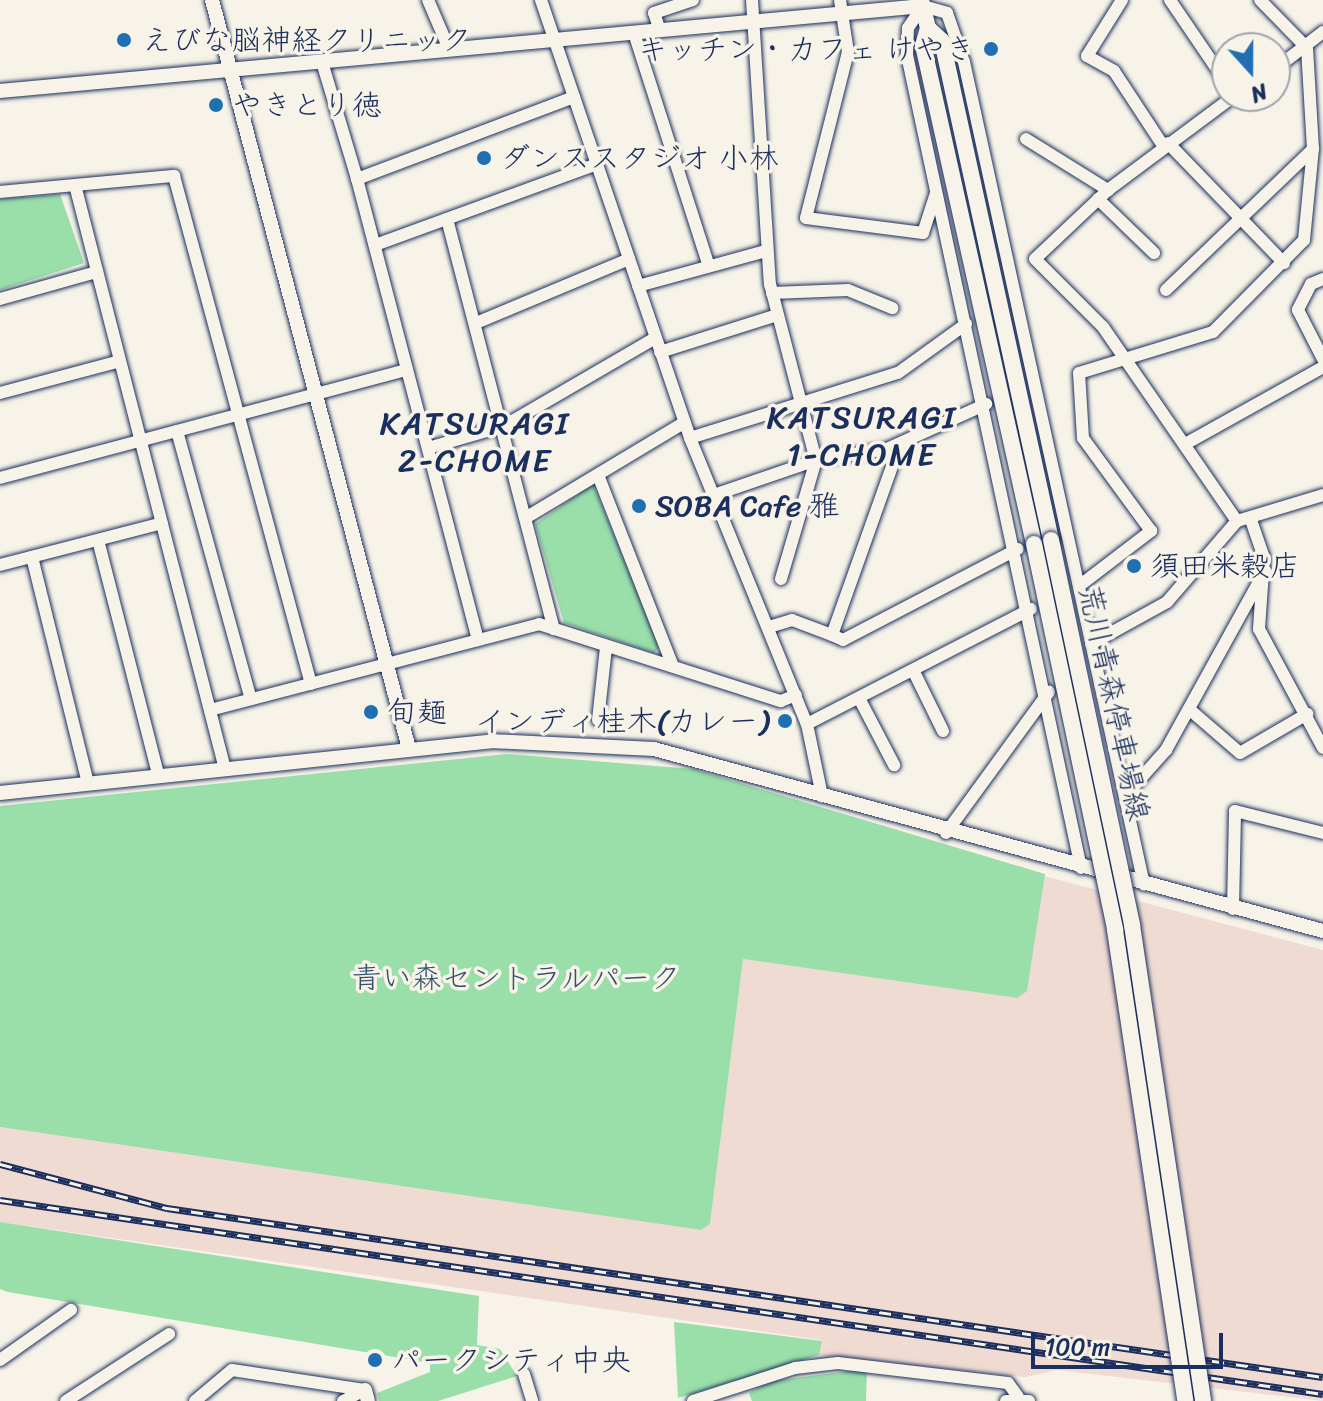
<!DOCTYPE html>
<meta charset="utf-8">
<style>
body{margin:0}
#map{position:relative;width:1323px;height:1401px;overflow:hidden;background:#f7f3e8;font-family:Sriracha,"Klee One",sans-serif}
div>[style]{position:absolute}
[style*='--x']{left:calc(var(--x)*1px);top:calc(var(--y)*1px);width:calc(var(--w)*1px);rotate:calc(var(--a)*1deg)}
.built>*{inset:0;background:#efdbd2}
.green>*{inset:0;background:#9adeaa}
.roads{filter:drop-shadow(0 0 2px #1b2f5e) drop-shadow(0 0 2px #1b2f5e)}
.minor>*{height:12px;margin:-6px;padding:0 6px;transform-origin:6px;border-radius:6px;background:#f7f3e8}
.tertiary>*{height:14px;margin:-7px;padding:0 7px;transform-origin:7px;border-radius:7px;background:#f7f3e8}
.secondary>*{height:16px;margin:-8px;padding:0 8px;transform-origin:8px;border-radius:8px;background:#f7f3e8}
.rail>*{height:7px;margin-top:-3.5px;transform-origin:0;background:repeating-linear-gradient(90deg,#f7f3e8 0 12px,#1b2f5e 0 24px);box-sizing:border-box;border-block:2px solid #1b2f5e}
.bridges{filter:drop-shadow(0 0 2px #1b2f5e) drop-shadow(0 0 2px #1b2f5e)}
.secondary-bridge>*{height:16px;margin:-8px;padding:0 8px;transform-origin:8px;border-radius:8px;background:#f7f3e8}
.dots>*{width:22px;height:22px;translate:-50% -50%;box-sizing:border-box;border:4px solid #f7f3e8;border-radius:50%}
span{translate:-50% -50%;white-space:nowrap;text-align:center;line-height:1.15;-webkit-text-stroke:7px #f7f3e8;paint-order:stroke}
.poi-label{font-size:30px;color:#1b2f5e}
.left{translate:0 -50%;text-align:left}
.right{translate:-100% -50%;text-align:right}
.street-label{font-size:30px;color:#1b2f5e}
.park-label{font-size:30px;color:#34526d}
.neighbourhood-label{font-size:32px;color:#1b2f5e;letter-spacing:2px}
.north{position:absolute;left:1211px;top:32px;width:80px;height:80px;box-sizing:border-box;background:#f7f3e8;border:2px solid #9fa5b1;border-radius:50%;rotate:159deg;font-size:22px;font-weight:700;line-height:32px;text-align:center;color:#1b2f5e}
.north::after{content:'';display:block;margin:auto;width:28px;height:36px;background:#1f6fb2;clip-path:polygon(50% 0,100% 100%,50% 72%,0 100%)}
.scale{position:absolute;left:1031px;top:1333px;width:192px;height:36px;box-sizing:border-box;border:4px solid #1b2f5e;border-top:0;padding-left:10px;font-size:24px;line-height:28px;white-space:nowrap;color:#1b2f5e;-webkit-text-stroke:6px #f7f3e8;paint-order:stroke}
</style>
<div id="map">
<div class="built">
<i style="clip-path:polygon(1044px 876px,1323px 950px,1323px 1401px,1057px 1370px,1026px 1377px,819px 1355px,821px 1340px,0 1222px,0 1127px,701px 1230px,710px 1224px,743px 959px,1017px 998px,1027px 990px)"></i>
</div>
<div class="green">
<i style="clip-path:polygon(60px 194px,84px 263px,0 290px,0 199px)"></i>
<i style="clip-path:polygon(593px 484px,660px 647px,654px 653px,564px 623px,535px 524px)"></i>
<i style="clip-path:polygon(507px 754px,693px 769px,1045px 874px,1027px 991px,1017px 998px,743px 959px,710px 1224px,701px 1230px,0 1127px,0 806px)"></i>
<i style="clip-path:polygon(0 1222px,479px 1296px,477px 1345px,500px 1349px,517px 1376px,438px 1401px,379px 1401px,377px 1393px,430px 1372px,430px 1363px,8px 1292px,0 1289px)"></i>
<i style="clip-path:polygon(674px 1322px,822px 1341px,819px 1355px,678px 1398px)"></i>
<i style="clip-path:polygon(867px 1369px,866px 1401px,752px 1401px,749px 1393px,770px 1381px)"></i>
</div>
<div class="roads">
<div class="minor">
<i style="--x:428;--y:0;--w:53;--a:66.8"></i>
<i style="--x:541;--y:0;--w:463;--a:71.2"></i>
<i style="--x:690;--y:438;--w:309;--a:67.8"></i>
<i style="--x:807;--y:724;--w:74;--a:78.2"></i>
<i style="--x:752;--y:0;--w:285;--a:86.4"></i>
<i style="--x:770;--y:284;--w:182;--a:75.4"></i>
<i style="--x:816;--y:460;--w:124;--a:106.4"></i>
<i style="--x:840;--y:0;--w:53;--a:81.3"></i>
<i style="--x:848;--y:52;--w:171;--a:104.2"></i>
<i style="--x:806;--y:218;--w:118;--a:7.3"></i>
<i style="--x:923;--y:233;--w:42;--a:-72"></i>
<i style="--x:1122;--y:0;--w:66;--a:122"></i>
<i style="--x:1087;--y:56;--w:31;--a:29"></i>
<i style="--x:1114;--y:71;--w:91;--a:56.7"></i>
<i style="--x:1170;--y:0;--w:102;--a:55.8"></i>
<i style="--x:660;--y:31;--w:19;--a:-108"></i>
<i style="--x:654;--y:13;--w:41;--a:-18.4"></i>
<i style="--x:634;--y:33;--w:242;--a:72.2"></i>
<i style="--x:322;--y:62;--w:122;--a:73.3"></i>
<i style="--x:1275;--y:69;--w:61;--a:-37.6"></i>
<i style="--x:1234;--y:96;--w:157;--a:143.3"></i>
<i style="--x:1108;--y:190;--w:100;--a:136.6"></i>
<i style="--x:1035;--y:259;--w:96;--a:45"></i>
<i style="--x:1103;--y:327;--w:236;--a:55.4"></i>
<i style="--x:1026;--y:139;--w:97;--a:31.9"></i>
<i style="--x:1168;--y:143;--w:167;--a:46"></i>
<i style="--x:75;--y:185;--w:603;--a:75.6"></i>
<i style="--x:0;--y:192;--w:175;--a:-5.3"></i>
<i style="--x:174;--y:176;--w:526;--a:74.91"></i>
<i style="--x:1098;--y:199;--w:78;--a:44"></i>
<i style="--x:447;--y:219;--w:424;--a:75.4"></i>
<i style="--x:375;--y:245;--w:236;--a:-20"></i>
<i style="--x:1323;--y:279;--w:13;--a:157"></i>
<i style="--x:1311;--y:284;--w:29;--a:117"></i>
<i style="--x:1298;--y:310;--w:55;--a:63"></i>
<i style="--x:638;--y:286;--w:133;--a:-15.3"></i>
<i style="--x:1166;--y:290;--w:204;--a:-43.8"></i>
<i style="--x:772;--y:293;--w:76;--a:-2.3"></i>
<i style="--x:848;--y:290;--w:48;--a:22.2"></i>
<i style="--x:0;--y:299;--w:101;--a:-15.6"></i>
<i style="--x:476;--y:323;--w:166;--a:-22.7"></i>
<i style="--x:660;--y:352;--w:123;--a:-17.5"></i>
<i style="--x:0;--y:393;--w:124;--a:-14.9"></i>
<i style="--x:177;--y:431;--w:278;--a:74.6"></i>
<i style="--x:690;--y:438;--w:218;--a:-17.4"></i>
<i style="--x:898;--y:373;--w:84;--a:-35.8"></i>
<i style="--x:1187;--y:443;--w:156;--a:-29.2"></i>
<i style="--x:428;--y:448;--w:79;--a:-16.1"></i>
<i style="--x:504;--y:426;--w:175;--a:-30.2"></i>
<i style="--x:598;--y:475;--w:205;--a:68.6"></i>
<i style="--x:0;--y:478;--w:421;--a:-14.9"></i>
<i style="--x:714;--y:495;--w:108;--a:-18.9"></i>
<i style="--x:816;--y:460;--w:72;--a:-8.8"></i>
<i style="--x:887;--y:449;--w:109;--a:-24.4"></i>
<i style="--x:527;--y:517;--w:184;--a:-31"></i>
<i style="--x:1251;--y:520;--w:39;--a:71"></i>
<i style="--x:1264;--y:557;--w:72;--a:94"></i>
<i style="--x:1259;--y:629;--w:135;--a:61.7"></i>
<i style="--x:98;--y:540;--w:242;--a:75.6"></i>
<i style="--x:32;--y:557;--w:233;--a:76.1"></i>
<i style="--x:0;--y:565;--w:167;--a:-14.5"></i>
<i style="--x:1079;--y:586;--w:91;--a:-37.4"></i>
<i style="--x:1151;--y:531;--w:115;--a:-126.2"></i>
<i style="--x:1083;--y:438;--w:65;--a:-93.5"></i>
<i style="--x:1079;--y:373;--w:140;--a:-17"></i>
<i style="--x:1213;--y:332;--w:129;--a:-45.3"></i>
<i style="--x:1304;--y:240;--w:91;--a:-84.4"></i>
<i style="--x:1313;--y:149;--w:101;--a:-93.4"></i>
<i style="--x:1307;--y:48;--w:67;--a:-134.4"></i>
<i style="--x:769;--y:627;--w:24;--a:-17"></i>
<i style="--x:792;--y:620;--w:43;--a:20.6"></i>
<i style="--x:832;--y:635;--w:203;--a:-70.4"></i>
<i style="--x:832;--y:635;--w:12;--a:24"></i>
<i style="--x:843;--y:640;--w:197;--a:-27.5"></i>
<i style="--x:478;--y:640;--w:477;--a:-104.7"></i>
<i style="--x:357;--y:179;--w:232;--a:-20.7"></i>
<i style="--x:1091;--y:644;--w:87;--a:-28.9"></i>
<i style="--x:1167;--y:602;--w:107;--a:-49.2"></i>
<i style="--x:1237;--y:521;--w:90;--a:-16.8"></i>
<i style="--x:913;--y:670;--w:68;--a:63.8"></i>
<i style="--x:859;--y:698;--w:76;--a:62.4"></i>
<i style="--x:1189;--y:709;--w:67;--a:40.8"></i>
<i style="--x:1240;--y:753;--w:78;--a:-30.2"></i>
<i style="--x:210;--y:710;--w:340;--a:-14.6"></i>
<i style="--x:539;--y:624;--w:254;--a:17.7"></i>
<i style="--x:781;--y:701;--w:16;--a:-22"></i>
<i style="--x:598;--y:720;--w:73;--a:-83.7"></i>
<i style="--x:807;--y:724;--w:252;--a:-27.2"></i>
<i style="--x:1125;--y:796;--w:62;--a:-48.3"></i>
<i style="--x:1166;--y:750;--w:205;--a:-61.1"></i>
<i style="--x:946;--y:833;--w:175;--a:-53.9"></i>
<i style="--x:1081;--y:868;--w:831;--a:-102.08"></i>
<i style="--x:907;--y:55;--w:27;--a:-88"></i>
<i style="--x:908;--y:28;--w:27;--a:-56"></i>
<i style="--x:923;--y:6;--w:25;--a:16"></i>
<i style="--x:947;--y:13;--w:52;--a:70.9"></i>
<i style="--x:964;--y:62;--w:842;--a:77.66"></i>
<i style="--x:1233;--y:909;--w:98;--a:-88.8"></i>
<i style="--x:1235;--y:811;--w:91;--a:14"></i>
<i style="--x:0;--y:1360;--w:87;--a:-35.2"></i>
<i style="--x:524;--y:1374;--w:28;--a:73"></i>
<i style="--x:66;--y:1401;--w:123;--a:-33"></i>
<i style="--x:195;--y:1401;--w:48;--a:-40"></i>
<i style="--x:232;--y:1370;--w:134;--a:8.6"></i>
<i style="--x:343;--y:1401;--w:25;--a:-27"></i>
<i style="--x:693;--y:1401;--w:107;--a:-17.9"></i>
<i style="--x:795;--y:1368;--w:43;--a:-6.6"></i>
<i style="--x:838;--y:1363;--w:171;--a:6.7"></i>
<i style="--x:1008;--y:1383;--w:17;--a:54"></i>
<i style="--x:1006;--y:1401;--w:23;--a:0"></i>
</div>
<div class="tertiary">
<i style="--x:212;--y:0;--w:774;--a:75.26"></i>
<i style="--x:0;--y:91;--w:927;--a:-5.26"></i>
<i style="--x:0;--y:793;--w:494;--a:-6"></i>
<i style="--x:491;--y:741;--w:163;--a:2.8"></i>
<i style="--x:654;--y:749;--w:693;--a:15.22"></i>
<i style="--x:365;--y:1390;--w:11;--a:75"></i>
</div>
<div class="secondary">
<i style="--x:921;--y:0;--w:29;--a:76"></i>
<i style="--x:928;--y:28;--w:18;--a:106"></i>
<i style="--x:923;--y:45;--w:511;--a:77.46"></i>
<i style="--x:928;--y:28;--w:19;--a:43"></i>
<i style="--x:942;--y:41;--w:511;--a:77.68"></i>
</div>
</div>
<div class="rail">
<i style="--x:0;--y:1164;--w:173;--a:14.8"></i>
<i style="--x:167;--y:1208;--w:1168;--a:8.32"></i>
<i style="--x:0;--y:1200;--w:1337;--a:8.34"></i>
</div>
<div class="bridges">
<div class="secondary-bridge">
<i style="--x:1051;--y:540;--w:393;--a:78.1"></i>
<i style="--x:1132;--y:925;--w:481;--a:81.5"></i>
<i style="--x:1034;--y:544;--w:394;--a:78.1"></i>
<i style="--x:1115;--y:930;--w:476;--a:81.5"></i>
</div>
</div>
<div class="dots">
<i style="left:124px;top:40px;background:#1f6fb2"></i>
<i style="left:991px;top:49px;background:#1f6fb2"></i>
<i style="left:216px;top:105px;background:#1f6fb2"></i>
<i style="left:484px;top:158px;background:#1f6fb2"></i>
<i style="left:639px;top:506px;background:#1f6fb2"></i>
<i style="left:1134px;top:566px;background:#1f6fb2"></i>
<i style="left:371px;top:712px;background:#1f6fb2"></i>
<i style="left:785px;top:721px;background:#1f6fb2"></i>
<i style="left:375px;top:1360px;background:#1f6fb2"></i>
</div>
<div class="poi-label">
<span class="left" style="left:142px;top:40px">えびな脳神経クリニック</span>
<span class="right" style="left:975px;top:49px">キッチン・カフェ けやき</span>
<span class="left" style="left:232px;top:105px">やきとり徳</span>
<span class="left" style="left:500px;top:158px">ダンススタジオ 小林</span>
<span class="left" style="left:655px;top:506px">SOBA Cafe 雅</span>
<span class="left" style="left:1150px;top:566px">須田米穀店</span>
<span class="left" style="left:387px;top:712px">旬麺</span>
<span class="right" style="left:769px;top:721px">インディ桂木(カレー)</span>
<span class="left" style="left:391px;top:1360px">パークシティ中央</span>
</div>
<div class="street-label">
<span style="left:1114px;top:703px;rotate:78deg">荒川青森停車場線</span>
</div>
<div class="park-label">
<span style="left:516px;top:978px">青い森セントラルパーク</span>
</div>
<div class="neighbourhood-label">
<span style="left:862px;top:437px">KATSURAGI<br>1-CHOME</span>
<span style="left:475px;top:443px">KATSURAGI<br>2-CHOME</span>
</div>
<div class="north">N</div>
<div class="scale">100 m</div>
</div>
